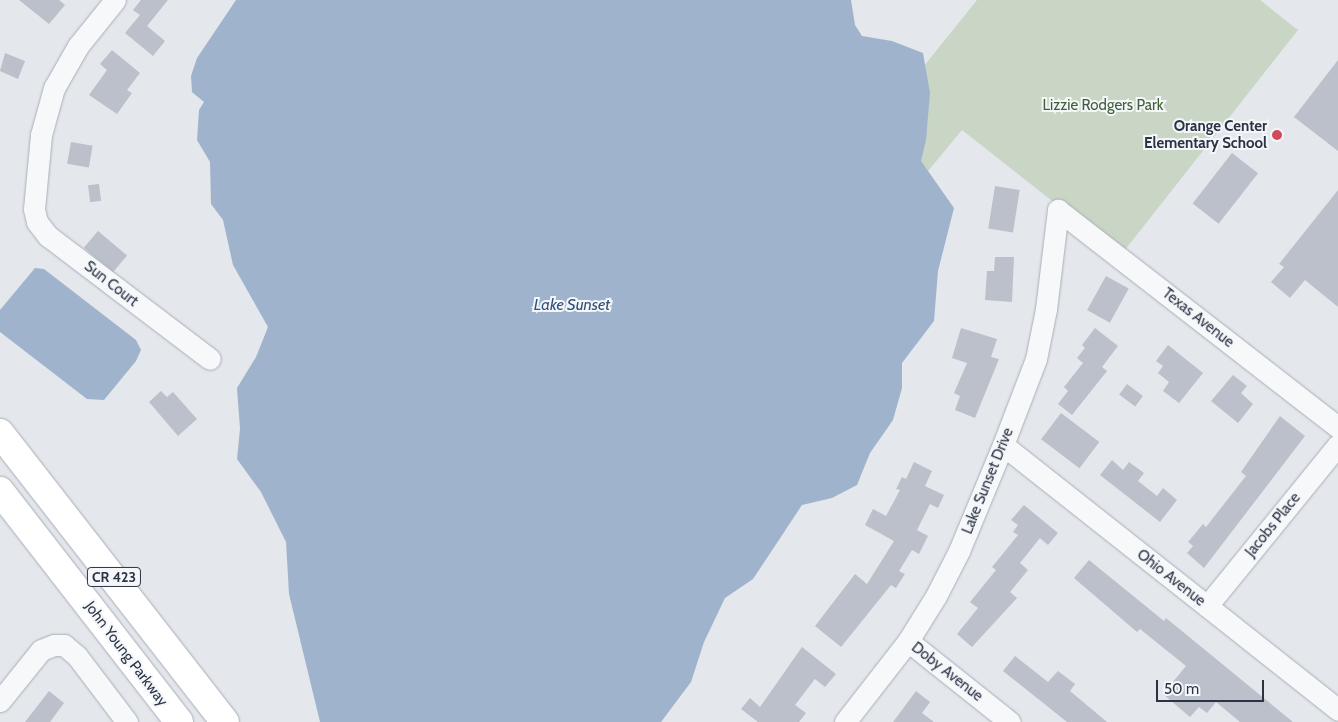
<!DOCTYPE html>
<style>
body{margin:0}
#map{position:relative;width:1338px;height:722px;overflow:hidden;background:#e4e7ec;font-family:Cabin,sans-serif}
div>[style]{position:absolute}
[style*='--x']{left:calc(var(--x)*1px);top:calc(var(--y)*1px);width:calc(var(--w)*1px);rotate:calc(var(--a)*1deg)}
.green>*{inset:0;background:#c9d6c5}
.water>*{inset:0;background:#9fb4cc}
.building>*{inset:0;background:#bbc0ca;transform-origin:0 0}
.roads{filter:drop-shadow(0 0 1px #a9aeb7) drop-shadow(0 0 1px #a9aeb7)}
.minor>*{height:21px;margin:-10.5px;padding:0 10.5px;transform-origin:10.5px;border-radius:10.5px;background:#f7f8fa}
.major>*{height:28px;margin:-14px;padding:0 14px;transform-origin:14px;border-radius:14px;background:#fff}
.dots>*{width:14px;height:14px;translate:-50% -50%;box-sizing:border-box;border:2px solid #f4f6f9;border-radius:50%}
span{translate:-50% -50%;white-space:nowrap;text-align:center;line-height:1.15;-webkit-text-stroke:4px #f4f6f9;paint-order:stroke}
.shield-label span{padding:1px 4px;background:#f4f6f9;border:1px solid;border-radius:4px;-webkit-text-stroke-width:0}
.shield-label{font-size:14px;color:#2b3445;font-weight:700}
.park-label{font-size:15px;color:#3f6138}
.poi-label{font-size:15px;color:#2b3445;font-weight:700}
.right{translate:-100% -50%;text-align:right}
.street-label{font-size:15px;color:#2b3445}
.water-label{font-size:16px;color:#34527a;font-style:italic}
.scale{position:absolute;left:1156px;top:680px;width:108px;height:22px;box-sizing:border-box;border:2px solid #2b3445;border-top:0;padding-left:6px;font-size:15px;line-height:18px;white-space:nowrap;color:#2b3445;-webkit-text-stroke:4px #f4f6f9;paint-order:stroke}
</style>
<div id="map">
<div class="green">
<i style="clip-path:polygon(977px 0,1260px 0,1298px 30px,1121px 255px,962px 130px,894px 212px,879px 122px)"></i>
</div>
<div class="water">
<i style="clip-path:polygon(236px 0,851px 0,855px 25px,862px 36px,892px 41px,923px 53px,930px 93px,926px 140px,921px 161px,954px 208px,938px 271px,934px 321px,902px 363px,902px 388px,893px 420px,870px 453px,857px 485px,832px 498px,802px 505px,753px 579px,725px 598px,704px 642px,691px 682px,661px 722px,320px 722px,289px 594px,286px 542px,261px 492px,237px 459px,240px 429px,237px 388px,256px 357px,268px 327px,233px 265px,223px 220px,211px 204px,210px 162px,197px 140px,199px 110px,204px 102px,192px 92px,191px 76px,197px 58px)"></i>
<i style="clip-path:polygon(35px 268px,44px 269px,136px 340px,141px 350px,136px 361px,104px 400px,87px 399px,0 332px,0 310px)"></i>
</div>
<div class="building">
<i style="clip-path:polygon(19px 0,59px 0,65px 5px,49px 24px)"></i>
<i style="clip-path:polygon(141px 0,168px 0,147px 26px,165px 41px,153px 56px,125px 33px,140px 15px,133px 10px)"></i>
<i style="clip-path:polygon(112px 50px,140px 73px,127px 90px,132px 93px,117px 114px,89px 95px,107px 70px,100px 64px)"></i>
<i style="clip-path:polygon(5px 53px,25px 61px,18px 79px,0 71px)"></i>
<i style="clip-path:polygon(1338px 60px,1338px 151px,1294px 117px)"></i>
<i style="left:71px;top:142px;width:22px;height:22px;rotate:10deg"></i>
<i style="left:1232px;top:153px;width:33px;height:64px;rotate:38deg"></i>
<i style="left:99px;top:184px;width:17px;height:11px;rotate:83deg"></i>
<i style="left:995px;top:186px;width:25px;height:43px;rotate:9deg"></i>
<i style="clip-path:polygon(1338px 190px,1338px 307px,1305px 280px,1290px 298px,1271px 282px,1284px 267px,1279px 264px)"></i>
<i style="left:98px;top:231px;width:38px;height:22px;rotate:40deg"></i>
<i style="clip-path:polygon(995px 257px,1014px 257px,1012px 302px,985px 300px,987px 271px,994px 271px)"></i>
<i style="left:1106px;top:276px;width:26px;height:39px;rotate:29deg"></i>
<i style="clip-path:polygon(961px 328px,997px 339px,991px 357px,999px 359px,975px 418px,955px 410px,960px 396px,954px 393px,967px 363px,952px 358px)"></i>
<i style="clip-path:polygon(1095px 328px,1118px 346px,1102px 367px,1107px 371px,1072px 415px,1058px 404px,1068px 391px,1064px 387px,1083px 363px,1077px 358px,1085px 348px,1082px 345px)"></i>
<i style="clip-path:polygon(1168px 345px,1203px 373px,1179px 403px,1163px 391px,1169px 382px,1158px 373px,1163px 366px,1156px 361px)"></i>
<i style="clip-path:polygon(1233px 375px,1247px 386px,1241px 393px,1253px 404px,1238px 423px,1211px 401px)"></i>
<i style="left:1127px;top:384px;width:20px;height:13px;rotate:37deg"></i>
<i style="clip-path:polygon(161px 391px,167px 397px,173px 392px,197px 419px,178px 436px,149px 402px)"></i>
<i style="left:1061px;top:413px;width:48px;height:33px;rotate:37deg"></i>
<i style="clip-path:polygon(1280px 416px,1305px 436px,1204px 568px,1187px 553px,1193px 546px,1188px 542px,1203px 524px,1206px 527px,1246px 476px,1241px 472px)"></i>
<i style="clip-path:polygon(1112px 460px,1123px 470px,1129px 462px,1144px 473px,1138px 481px,1157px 496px,1163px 488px,1177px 500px,1160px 522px,1100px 475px)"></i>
<i style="clip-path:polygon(914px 462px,932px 471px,925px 486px,944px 495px,938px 508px,930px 504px,917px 530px,928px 536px,919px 554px,912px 550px,899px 571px,905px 574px,896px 588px,891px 585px,841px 647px,815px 626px,855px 574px,867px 584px,894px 541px,865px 525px,873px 509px,886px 516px,900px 490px,896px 489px,902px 477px,906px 479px)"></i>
<i style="clip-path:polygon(1024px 505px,1058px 533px,1048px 545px,1040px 538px,1020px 563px,1028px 570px,1010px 592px,1017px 598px,972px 647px,957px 634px,978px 608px,970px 602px,996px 570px,992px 567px,1018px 535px,1013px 532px,1018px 525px,1011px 520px)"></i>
<i style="clip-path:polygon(1089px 560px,1164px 621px,1166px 618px,1293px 722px,1240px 722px,1216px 702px,1207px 713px,1199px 707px,1190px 717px,1163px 694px,1186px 666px,1140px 629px,1137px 632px,1074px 578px)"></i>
<i style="clip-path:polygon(802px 647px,836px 674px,825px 687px,815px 679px,795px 705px,806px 713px,799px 722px,758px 722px,741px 709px,750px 698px,760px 707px)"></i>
<i style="clip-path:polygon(1015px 656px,1048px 682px,1058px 671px,1075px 684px,1070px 691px,1107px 722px,1067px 722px,1003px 671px)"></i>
<i style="clip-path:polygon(49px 691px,64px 703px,50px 722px,25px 722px)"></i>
<i style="clip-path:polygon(916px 691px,930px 702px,922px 713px,934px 722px,893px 722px)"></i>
</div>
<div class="roads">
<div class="minor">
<i style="--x:115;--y:0;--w:59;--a:128.8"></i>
<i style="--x:78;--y:46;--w:48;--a:119.7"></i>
<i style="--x:54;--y:88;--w:49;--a:105.5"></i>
<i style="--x:41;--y:135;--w:74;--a:95.4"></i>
<i style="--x:34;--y:209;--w:13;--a:77"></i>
<i style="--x:37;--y:222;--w:18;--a:52"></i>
<i style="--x:48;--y:236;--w:203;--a:37.2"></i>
<i style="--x:1058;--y:210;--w:354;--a:37.8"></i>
<i style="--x:1003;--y:445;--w:427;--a:38.3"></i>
<i style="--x:1207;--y:606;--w:208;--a:-50.9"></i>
<i style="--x:908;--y:641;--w:130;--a:38.5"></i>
<i style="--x:0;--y:701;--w:65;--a:-51.2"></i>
<i style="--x:41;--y:650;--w:14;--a:-21"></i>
<i style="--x:54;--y:645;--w:10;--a:0"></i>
<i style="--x:64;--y:645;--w:17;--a:40"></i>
<i style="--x:77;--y:656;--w:83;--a:52.9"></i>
<i style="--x:845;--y:722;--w:103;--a:-52.1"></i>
<i style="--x:908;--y:641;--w:53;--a:-58.1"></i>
<i style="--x:936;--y:596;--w:51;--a:-62.9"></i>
<i style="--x:959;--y:551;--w:115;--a:-67.5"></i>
<i style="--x:1003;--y:445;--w:92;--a:-69"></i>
<i style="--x:1036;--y:359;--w:51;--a:-78.7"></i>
<i style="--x:1046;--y:309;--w:100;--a:-83.1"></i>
</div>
<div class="major">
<i style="--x:0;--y:433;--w:366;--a:52.1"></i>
<i style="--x:0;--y:491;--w:292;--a:52.2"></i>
</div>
</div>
<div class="dots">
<i style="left:1277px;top:135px;background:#d1495b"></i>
</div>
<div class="shield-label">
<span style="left:114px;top:577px">CR 423</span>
</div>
<div class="park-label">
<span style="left:1103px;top:106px">Lizzie Rodgers Park</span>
</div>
<div class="poi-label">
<span class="right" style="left:1267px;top:135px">Orange Center<br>Elementary School</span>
</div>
<div class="street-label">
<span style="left:111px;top:284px;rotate:38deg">Sun Court</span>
<span style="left:1198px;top:318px;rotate:38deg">Texas Avenue</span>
<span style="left:988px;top:481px;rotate:-68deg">Lake Sunset Drive</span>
<span style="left:1273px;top:525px;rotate:-51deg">Jacobs Place</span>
<span style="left:1171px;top:578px;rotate:38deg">Ohio Avenue</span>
<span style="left:126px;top:654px;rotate:53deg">John Young Parkway</span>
<span style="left:947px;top:672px;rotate:38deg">Doby Avenue</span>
</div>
<div class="water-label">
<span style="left:572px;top:305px">Lake Sunset</span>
</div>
<div class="scale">50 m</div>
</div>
